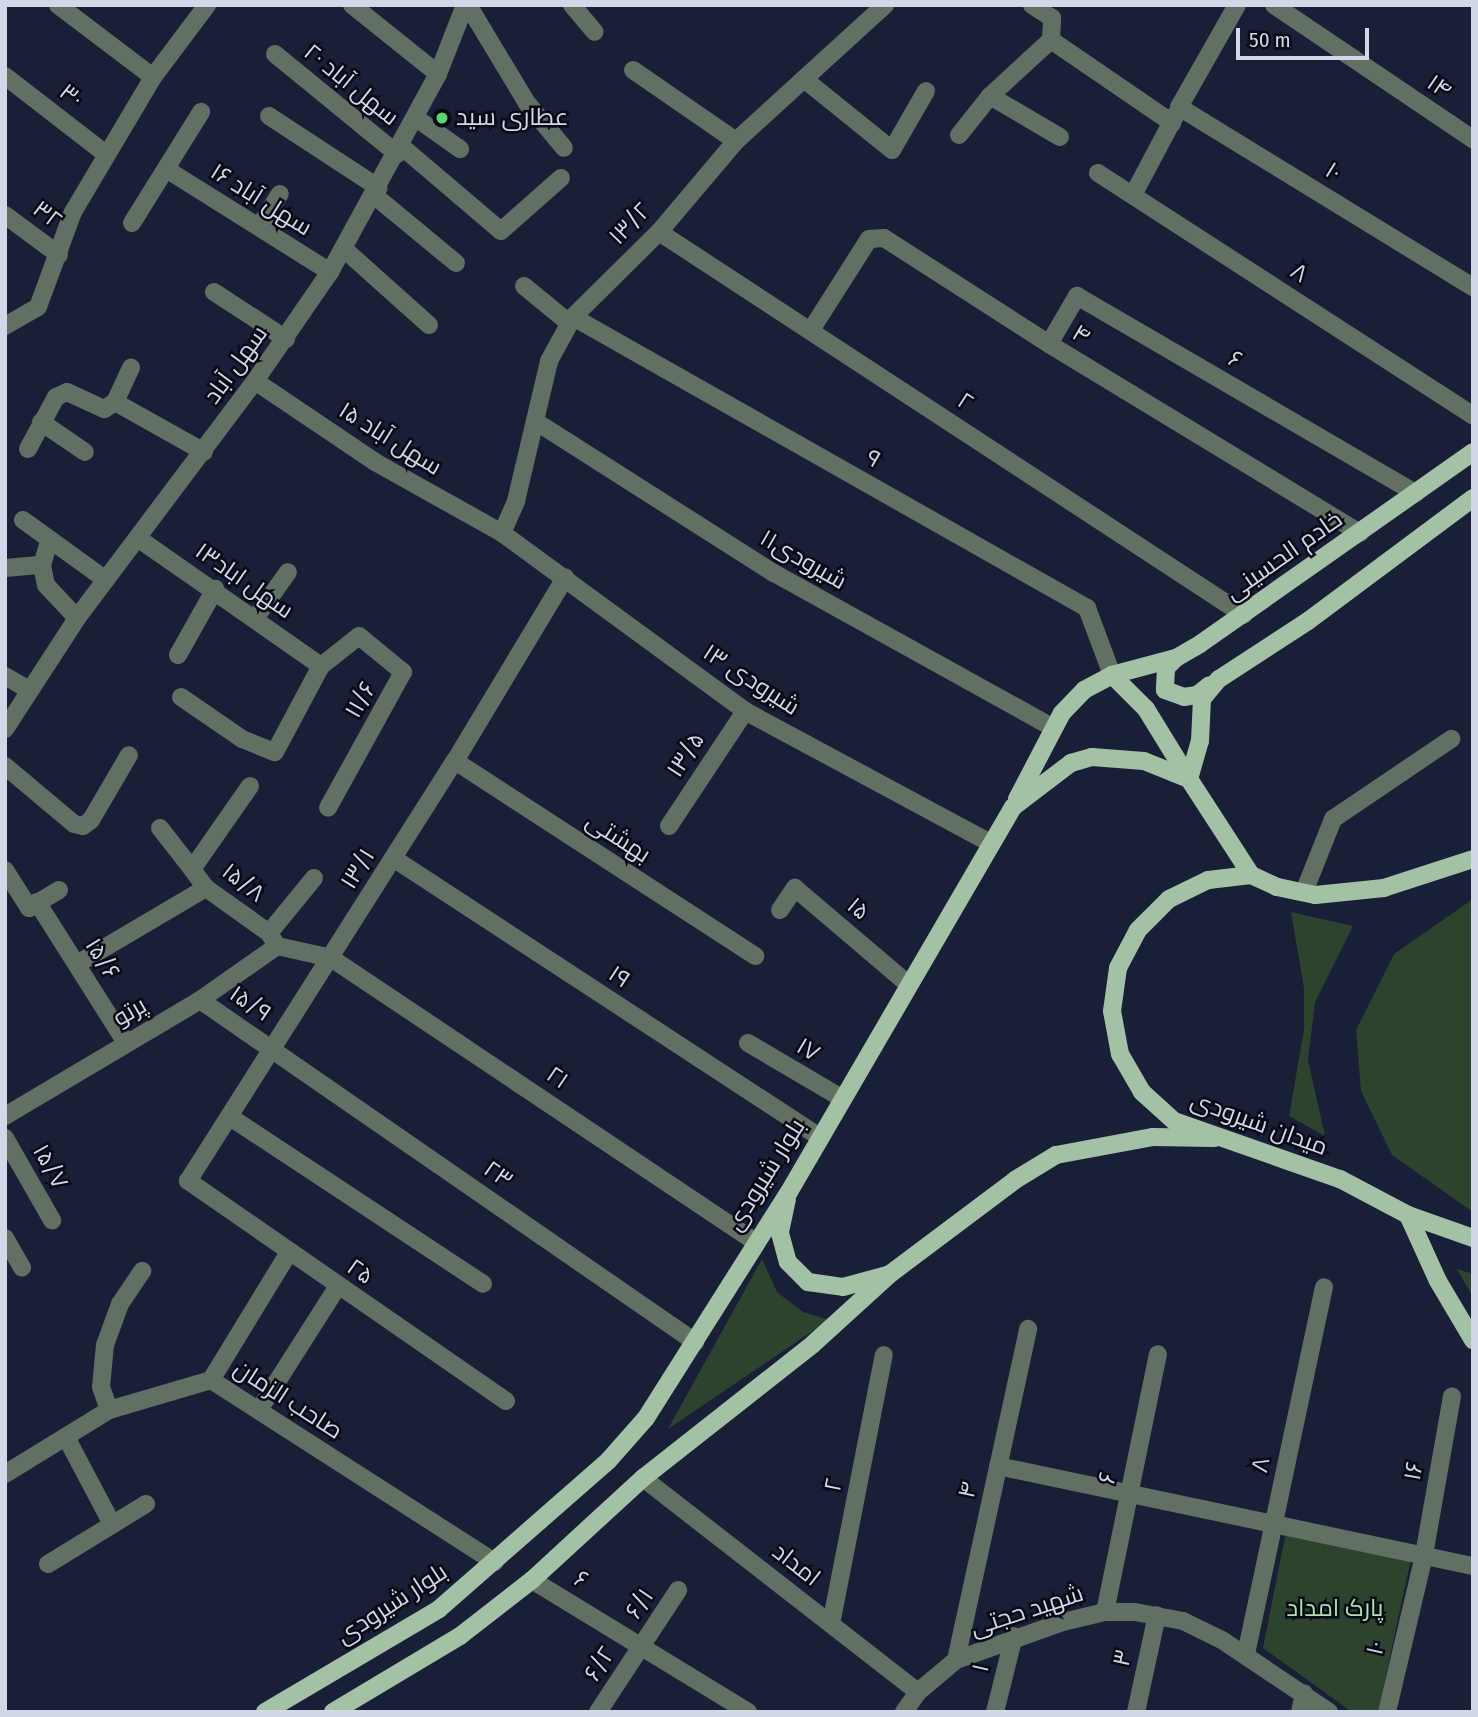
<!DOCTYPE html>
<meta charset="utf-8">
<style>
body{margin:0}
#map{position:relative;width:1478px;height:1717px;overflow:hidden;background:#1a1f38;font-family:"Fira Sans Condensed",Cairo,sans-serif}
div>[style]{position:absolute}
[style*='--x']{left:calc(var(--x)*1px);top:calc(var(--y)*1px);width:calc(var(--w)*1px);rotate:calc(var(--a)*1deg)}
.green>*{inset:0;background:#2d432e}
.minor>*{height:18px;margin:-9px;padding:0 9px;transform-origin:9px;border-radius:9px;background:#627063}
.major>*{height:18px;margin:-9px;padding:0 9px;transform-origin:9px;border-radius:9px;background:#a3c1a5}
.dots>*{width:19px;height:19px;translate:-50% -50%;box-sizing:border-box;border:4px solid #080a15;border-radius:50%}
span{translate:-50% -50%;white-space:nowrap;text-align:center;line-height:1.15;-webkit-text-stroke:5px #080a15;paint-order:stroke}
.street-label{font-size:24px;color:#d3d8e9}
.poi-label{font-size:24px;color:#d3d8e9}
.left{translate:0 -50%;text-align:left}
.park-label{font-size:24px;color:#ace2af}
.frame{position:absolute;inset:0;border:7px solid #d3d8e9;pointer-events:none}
.scale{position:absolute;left:1236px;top:28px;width:133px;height:32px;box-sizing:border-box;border:4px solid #d3d8e9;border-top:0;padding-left:9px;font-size:21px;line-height:24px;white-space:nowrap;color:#d3d8e9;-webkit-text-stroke:5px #080a15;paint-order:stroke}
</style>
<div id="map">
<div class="green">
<i style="clip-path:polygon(1473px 899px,1473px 1212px,1392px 1155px,1361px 1091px,1356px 1030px,1394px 954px)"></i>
<i style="clip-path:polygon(1291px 912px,1353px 926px,1315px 1002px,1308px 1060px,1325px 1136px,1289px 1116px,1304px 1030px,1304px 988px)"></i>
<i style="clip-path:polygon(762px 1259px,777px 1292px,803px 1312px,829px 1320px,668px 1429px)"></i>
<i style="clip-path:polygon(1457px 1269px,1473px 1274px,1473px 1297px)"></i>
<i style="clip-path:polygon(1286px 1532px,1411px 1559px,1378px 1712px,1352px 1712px,1263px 1648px)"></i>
</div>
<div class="minor">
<i style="--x:58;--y:5;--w:119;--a:37.2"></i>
<i style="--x:352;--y:5;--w:110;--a:38.7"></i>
<i style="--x:468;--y:5;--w:114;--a:59"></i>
<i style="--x:527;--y:103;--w:58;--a:50.6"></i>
<i style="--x:572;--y:5;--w:35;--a:50"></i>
<i style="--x:1237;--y:5;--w:117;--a:119.6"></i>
<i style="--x:1179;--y:107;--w:345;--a:31.5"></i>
<i style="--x:1274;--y:5;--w:240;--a:34"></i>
<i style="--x:1051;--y:40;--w:147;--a:34.4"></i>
<i style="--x:275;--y:54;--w:158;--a:39.3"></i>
<i style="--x:633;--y:70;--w:125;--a:34.6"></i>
<i style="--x:5;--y:76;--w:128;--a:37.7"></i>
<i style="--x:804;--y:79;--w:113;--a:38.9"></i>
<i style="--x:892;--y:150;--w:68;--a:-60"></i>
<i style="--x:990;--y:96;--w:81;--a:30.4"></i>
<i style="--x:269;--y:116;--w:131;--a:33.2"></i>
<i style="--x:416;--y:118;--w:54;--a:35.2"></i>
<i style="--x:959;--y:135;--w:50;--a:-51.5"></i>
<i style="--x:990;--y:96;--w:83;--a:-42.6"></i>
<i style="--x:1051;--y:40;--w:22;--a:-87"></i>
<i style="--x:1052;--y:18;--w:24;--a:-147"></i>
<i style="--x:401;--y:146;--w:131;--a:40.4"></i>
<i style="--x:501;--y:231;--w:80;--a:-41.5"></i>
<i style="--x:166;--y:169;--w:194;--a:32.1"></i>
<i style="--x:1098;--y:173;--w:447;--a:32.9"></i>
<i style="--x:1133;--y:195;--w:92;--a:-62"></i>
<i style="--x:375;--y:196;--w:105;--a:39.6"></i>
<i style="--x:5;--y:215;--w:67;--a:36.5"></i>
<i style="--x:132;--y:223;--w:131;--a:-58.1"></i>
<i style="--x:259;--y:227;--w:39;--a:-58"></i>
<i style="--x:659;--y:232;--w:699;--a:33.21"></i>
<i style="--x:344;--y:249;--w:114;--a:41.8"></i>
<i style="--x:524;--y:286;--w:58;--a:39.4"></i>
<i style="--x:214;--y:292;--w:86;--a:33.1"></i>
<i style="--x:573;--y:317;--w:591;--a:29.52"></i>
<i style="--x:1087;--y:608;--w:72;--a:69.5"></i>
<i style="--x:5;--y:326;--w:38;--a:-30"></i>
<i style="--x:38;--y:307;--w:101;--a:-69.8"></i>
<i style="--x:73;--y:212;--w:157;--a:-59.3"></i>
<i style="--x:153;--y:77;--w:90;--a:-53.1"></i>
<i style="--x:811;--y:330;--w:108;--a:-57.5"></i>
<i style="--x:869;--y:239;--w:15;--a:-4"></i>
<i style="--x:884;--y:238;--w:196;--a:32.7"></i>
<i style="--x:1049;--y:344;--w:364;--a:31.3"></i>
<i style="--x:1049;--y:344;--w:56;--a:-59.7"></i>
<i style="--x:1077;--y:296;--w:392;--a:30.2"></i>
<i style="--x:255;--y:381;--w:145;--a:34"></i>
<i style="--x:375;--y:462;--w:145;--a:29.2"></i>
<i style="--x:502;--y:533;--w:301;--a:36.2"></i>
<i style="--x:745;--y:711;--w:278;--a:28.3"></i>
<i style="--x:115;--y:402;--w:38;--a:-65"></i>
<i style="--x:535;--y:421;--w:283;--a:32.5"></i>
<i style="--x:774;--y:573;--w:320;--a:29"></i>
<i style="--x:41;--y:422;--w:53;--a:34.3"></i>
<i style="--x:28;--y:449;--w:59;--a:-61.7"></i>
<i style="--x:56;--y:397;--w:12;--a:-24"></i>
<i style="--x:67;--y:392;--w:41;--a:24.7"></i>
<i style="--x:104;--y:409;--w:13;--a:-32"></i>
<i style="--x:115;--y:402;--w:102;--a:29.3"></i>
<i style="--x:23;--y:520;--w:102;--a:35.9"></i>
<i style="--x:502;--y:533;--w:35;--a:-66"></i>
<i style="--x:516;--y:501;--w:144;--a:-76.7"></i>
<i style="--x:549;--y:361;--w:50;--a:-61.4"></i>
<i style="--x:573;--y:317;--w:121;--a:-44.7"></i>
<i style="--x:659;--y:232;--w:119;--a:-49.8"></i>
<i style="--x:736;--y:141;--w:202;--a:-42.4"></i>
<i style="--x:139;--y:539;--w:222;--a:34.9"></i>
<i style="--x:49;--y:542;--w:24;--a:107"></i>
<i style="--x:42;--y:565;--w:20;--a:79"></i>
<i style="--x:46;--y:585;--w:45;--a:46.8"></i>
<i style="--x:5;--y:568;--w:37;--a:-5"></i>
<i style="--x:256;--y:617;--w:55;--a:-54.6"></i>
<i style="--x:178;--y:655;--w:76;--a:-60.7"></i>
<i style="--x:321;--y:666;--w:48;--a:-38.3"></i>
<i style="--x:359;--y:636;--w:57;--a:39.3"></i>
<i style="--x:403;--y:672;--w:155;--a:118.9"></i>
<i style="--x:5;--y:676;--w:28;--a:30"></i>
<i style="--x:181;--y:697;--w:74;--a:34.5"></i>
<i style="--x:242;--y:739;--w:35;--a:22"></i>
<i style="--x:275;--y:752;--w:98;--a:-61.9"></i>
<i style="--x:5;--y:729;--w:132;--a:-57"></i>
<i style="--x:77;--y:618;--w:296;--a:-53.1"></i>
<i style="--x:255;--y:381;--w:132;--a:-55.5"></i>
<i style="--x:330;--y:272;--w:226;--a:-61.4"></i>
<i style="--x:438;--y:74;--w:74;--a:-68.6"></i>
<i style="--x:455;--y:761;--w:358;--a:33"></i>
<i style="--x:5;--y:766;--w:90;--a:40"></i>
<i style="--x:74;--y:824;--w:9;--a:13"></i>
<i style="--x:83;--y:826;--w:10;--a:-37"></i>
<i style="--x:91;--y:820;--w:75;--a:-59.7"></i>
<i style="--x:250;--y:786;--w:101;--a:124.9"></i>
<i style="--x:192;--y:869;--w:24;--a:54"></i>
<i style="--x:206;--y:888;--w:77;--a:35.5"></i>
<i style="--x:269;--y:933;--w:15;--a:58"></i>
<i style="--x:669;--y:826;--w:138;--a:-56.5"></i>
<i style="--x:160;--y:828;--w:52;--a:52"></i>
<i style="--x:393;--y:858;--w:508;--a:33.19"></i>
<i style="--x:5;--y:870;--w:45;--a:57.7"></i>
<i style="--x:29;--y:908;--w:35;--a:-31"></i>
<i style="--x:1304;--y:892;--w:79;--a:-68.3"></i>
<i style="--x:1333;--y:819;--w:143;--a:-34.1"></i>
<i style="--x:37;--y:902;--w:167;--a:57.7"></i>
<i style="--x:780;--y:910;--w:27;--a:-56"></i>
<i style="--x:795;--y:888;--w:150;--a:40.4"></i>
<i style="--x:269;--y:933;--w:71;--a:-50.7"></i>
<i style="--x:277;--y:946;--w:55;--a:12.5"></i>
<i style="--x:331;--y:958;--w:509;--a:33.78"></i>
<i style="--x:77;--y:964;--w:150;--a:-30.5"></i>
<i style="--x:200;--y:1000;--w:602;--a:34.64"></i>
<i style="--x:748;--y:1043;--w:110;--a:30.5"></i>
<i style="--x:5;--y:1116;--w:227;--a:-30.7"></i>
<i style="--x:200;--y:1000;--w:94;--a:-35"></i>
<i style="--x:230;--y:1117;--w:303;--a:33.4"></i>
<i style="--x:5;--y:1138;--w:95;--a:60.2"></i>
<i style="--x:5;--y:1238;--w:34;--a:60"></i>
<i style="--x:211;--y:1380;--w:150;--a:-58.6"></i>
<i style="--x:506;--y:1401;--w:387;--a:-145.3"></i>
<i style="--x:188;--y:1181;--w:498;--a:-57.6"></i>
<i style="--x:455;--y:761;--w:214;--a:-59"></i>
<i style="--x:109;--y:1410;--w:24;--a:-109"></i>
<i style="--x:101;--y:1387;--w:42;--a:-84.6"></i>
<i style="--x:105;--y:1345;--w:44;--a:-69.9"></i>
<i style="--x:120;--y:1304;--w:40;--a:-56"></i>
<i style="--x:259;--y:1410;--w:147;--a:-57.5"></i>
<i style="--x:66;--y:1437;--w:98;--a:62.1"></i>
<i style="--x:998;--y:1466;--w:485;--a:11.9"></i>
<i style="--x:5;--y:1474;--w:122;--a:-31.6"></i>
<i style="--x:109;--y:1410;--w:106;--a:-16.4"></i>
<i style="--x:211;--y:1380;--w:337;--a:32.7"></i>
<i style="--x:643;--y:1478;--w:348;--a:37.9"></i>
<i style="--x:48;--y:1564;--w:115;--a:-31.5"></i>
<i style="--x:532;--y:1580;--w:253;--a:31.4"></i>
<i style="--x:1105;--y:1612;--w:263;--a:-78.4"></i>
<i style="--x:831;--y:1624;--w:274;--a:-78.9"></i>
<i style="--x:1246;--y:1654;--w:375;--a:-78"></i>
<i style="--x:956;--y:1660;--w:339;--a:-77.7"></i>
<i style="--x:598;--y:1712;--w:146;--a:-56.7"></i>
<i style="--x:904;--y:1712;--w:24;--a:-55"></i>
<i style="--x:918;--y:1692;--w:50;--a:-40.1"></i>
<i style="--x:956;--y:1660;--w:114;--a:-19.6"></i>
<i style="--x:1063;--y:1622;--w:43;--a:-13.4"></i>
<i style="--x:1105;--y:1612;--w:30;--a:0"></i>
<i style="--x:1135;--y:1612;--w:49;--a:10.6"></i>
<i style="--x:1183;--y:1621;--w:43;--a:26"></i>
<i style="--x:1222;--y:1640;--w:129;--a:33.9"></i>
<i style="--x:995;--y:1712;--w:78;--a:-76"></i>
<i style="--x:1136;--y:1712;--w:99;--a:-77.8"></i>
<i style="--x:1300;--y:1712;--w:19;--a:-78"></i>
<i style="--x:1387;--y:1712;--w:161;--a:-76.7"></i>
<i style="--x:1424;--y:1555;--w:161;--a:-80"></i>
</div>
<div class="major">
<i style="--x:1176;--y:658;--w:14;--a:135"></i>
<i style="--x:1166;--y:668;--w:22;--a:93"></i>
<i style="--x:1165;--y:690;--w:20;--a:20"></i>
<i style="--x:1184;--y:697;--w:13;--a:-9"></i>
<i style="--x:1197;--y:695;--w:16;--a:-38"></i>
<i style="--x:1112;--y:675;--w:48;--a:45"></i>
<i style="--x:1146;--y:709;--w:82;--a:58.4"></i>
<i style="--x:1189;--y:779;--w:40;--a:-74"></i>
<i style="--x:1200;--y:741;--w:42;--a:-87.3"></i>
<i style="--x:1202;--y:699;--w:26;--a:-50"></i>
<i style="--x:1219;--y:679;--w:106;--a:-33.1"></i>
<i style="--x:1308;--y:621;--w:206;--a:-36.7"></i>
<i style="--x:1017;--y:799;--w:97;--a:-62.4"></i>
<i style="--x:1062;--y:713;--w:32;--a:-46"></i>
<i style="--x:1084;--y:690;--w:32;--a:-28"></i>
<i style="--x:1112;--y:675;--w:66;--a:-14.9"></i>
<i style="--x:1176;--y:658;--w:28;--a:-30"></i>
<i style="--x:1200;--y:644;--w:334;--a:-35.1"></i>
<i style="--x:1473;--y:859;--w:94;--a:162"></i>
<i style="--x:1384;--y:888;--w:69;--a:174.2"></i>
<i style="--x:1315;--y:895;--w:39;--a:-168"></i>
<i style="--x:1277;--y:887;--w:29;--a:-155"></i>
<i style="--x:1251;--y:875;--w:43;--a:173.4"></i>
<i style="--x:1208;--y:880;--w:43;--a:154"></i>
<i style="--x:1169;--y:899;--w:44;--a:135"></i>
<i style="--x:1138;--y:930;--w:43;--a:117.8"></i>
<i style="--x:1118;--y:968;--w:43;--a:97.9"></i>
<i style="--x:1112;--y:1011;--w:44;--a:79.5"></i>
<i style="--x:1120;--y:1054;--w:44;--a:59.9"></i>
<i style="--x:1142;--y:1092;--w:43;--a:42.2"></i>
<i style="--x:1174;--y:1121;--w:176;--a:19.3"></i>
<i style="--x:1340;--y:1179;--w:77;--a:27.9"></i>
<i style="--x:1408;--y:1215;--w:69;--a:19.5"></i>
<i style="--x:787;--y:1199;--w:35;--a:102"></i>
<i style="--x:780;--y:1233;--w:30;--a:75"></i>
<i style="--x:788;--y:1262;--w:28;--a:45"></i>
<i style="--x:808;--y:1282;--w:35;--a:8"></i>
<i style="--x:843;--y:1287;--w:46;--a:-15.3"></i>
<i style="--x:1408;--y:1215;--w:72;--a:65.6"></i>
<i style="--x:1438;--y:1281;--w:69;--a:59.3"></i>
<i style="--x:265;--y:1712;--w:202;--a:-30.6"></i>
<i style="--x:439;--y:1609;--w:225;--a:-41.2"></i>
<i style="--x:608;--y:1461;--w:57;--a:-48.5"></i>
<i style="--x:646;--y:1418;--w:267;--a:-57.7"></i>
<i style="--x:789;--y:1192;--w:445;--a:-59.8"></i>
<i style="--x:1013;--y:807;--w:73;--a:-37.2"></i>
<i style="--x:1071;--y:763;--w:22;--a:-16"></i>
<i style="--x:1092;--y:757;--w:52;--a:4.4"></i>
<i style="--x:1144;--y:761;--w:48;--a:21.8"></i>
<i style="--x:1189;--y:779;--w:114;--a:57.1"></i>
<i style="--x:333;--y:1712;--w:148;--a:-30.9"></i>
<i style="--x:460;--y:1636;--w:91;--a:-37.9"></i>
<i style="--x:532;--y:1580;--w:151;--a:-42.6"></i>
<i style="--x:643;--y:1478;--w:216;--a:-38.2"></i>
<i style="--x:813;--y:1344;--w:104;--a:-42.3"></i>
<i style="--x:890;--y:1274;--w:156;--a:-36.9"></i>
<i style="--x:1015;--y:1180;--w:48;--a:-31.4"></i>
<i style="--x:1056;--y:1155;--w:99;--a:-10.5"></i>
<i style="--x:1153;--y:1137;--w:61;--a:0.9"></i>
</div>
<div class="dots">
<i style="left:442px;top:118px;background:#5cd56d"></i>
</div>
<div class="street-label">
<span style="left:351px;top:85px;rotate:39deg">سهل آباد ۲۰</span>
<span style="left:1439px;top:87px;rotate:34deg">۱۴</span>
<span style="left:71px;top:96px;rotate:38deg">۳۰</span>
<span style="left:1333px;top:172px;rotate:32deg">۱۰</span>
<span style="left:261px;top:200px;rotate:32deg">سهل آباد ۱۶</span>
<span style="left:47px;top:215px;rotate:37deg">۳۲</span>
<span style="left:630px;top:224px;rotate:-46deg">۱۳/۲</span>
<span style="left:1299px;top:273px;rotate:33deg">۸</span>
<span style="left:1081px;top:335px;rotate:31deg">۴</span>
<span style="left:1235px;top:360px;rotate:30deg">۶</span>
<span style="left:236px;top:365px;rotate:-54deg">سهل آباد</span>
<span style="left:965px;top:402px;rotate:33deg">۲</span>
<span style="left:390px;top:439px;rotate:32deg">سهل آباد ۱۵</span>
<span style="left:873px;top:459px;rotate:30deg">۹</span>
<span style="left:1284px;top:556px;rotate:-35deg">خادم الحسینی</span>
<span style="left:803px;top:560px;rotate:30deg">۱۱شیرودی</span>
<span style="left:244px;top:581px;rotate:35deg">سهل اباد۱۳</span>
<span style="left:751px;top:680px;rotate:33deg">شیرودی ۱۳</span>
<span style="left:361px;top:700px;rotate:-60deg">۱۱/۶</span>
<span style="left:686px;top:755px;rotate:-57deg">۱۳/۵</span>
<span style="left:618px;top:838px;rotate:33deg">بهشتی</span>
<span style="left:358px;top:869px;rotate:-58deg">۱۳/۱</span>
<span style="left:243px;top:883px;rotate:38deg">۱۵/۸</span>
<span style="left:858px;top:909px;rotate:40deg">۱۵</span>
<span style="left:102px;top:959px;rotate:58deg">۱۵/۶</span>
<span style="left:619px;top:977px;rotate:33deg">۱۹</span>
<span style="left:250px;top:1004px;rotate:34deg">۱۵/۹</span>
<span style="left:130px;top:1012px;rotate:-30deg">پرتو</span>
<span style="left:808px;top:1050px;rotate:31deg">۱۷</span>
<span style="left:557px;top:1078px;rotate:34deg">۲۱</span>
<span style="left:1259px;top:1124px;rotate:20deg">میدان شیرودی</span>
<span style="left:50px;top:1167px;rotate:61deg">۱۵/۷</span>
<span style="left:498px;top:1175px;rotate:35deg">۲۳</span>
<span style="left:766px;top:1175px;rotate:-58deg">بلوار شیرودی</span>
<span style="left:360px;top:1272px;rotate:35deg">۲۵</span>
<span style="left:288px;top:1400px;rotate:33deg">صاحب الزمان</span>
<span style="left:1261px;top:1465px;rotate:-78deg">۸</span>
<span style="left:1414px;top:1471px;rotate:-80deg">۱۶</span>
<span style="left:1108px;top:1478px;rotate:-78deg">۶</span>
<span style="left:834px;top:1485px;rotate:-79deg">۲</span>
<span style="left:968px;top:1490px;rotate:-78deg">۴</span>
<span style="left:796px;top:1565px;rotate:38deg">امداد</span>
<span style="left:581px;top:1580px;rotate:30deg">۶</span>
<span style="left:392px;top:1604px;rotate:-33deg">بلوار شیرودی</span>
<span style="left:640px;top:1604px;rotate:-56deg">۶/۱</span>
<span style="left:1027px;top:1611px;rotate:-18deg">شهید حجتی</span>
<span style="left:1376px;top:1648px;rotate:-77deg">۱۰</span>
<span style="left:1123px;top:1658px;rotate:-78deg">۳</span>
<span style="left:600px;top:1664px;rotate:-57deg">۶/۲</span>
<span style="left:981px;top:1668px;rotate:-77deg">۱</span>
</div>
<div class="poi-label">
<span class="left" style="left:456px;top:118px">عطاری سید</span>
</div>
<div class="park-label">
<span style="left:1335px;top:1609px">پارک امداد</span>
</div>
<div class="frame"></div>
<div class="scale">50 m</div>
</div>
